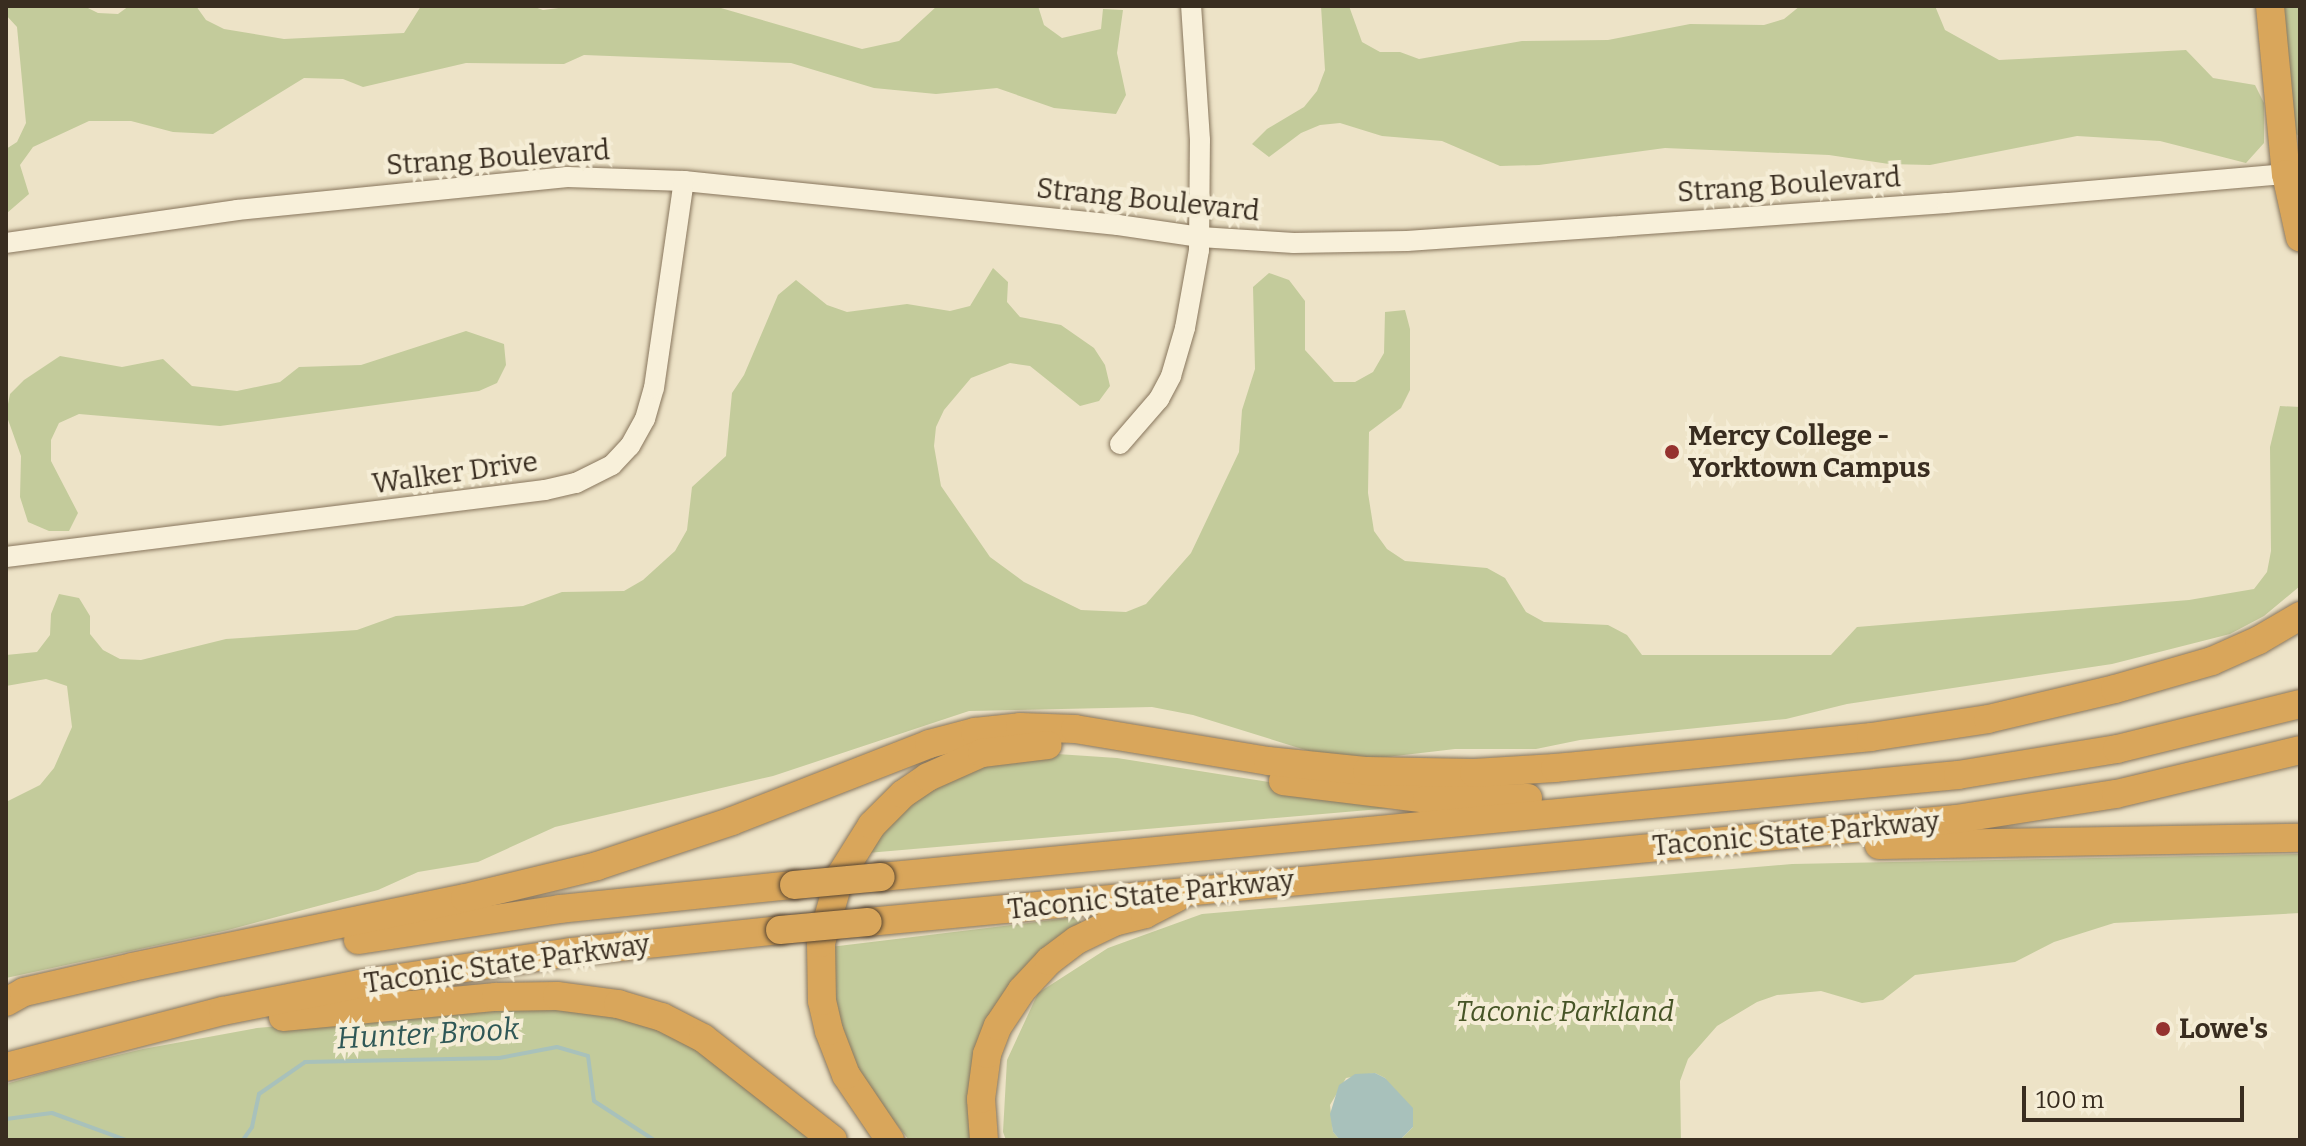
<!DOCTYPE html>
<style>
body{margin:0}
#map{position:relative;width:2306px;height:1146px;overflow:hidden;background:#ede3c7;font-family:Bitter,serif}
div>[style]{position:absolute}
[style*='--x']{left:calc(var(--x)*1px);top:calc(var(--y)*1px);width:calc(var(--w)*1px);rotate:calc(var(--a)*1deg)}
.green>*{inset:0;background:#c3cb9b}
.water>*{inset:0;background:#a8c1bb}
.stream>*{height:4px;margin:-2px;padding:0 2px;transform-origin:2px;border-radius:2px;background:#a8c1bb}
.roads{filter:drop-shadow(0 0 2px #88765d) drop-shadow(0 0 2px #88765d)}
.minor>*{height:20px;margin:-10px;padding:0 10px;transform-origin:10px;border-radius:10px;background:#f8f0da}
.highway>*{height:28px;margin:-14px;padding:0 14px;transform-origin:14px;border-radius:14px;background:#d9a65b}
.bridges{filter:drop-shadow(0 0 2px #564431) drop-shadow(0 0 2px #564431)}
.highway-bridge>*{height:28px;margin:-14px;padding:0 14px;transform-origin:14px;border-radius:14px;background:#d9a65b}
.dots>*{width:22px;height:22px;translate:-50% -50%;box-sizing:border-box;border:4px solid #f5edd6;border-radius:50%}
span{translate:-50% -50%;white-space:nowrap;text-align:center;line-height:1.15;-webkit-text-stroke:8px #f5edd6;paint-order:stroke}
.street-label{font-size:28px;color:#392d20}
.poi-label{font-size:28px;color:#392d20;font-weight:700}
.left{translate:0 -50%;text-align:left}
.park-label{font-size:28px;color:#475527;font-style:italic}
.water-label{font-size:30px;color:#305857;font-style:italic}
.frame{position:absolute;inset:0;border:8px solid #392d20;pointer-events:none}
.scale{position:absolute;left:2022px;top:1086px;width:222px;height:36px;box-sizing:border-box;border:4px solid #392d20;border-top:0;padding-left:10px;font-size:24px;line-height:28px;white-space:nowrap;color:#392d20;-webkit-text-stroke:6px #f5edd6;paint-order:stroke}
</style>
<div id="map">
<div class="green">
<i style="clip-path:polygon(6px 6px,84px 6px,98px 13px,118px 14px,129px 6px,196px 6px,206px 20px,224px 29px,284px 39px,404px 33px,421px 6px,532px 6px,543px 10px,574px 6px,714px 6px,862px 49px,899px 41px,937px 6px,1038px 6px,1044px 25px,1062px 38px,1101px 29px,1103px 9px,1123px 10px,1117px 53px,1126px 95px,1116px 114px,1054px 108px,997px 88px,936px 94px,874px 88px,791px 63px,584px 55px,564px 64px,466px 63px,363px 87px,343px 79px,304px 78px,213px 134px,173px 132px,131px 121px,89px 121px,33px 147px,20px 165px,29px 194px,7px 213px,6px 149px,17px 142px,26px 123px,17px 27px,6px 15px)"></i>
<i style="clip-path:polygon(1321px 6px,1349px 6px,1362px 42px,1380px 52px,1400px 52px,1419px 59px,1522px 41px,1608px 40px,1690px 24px,1764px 25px,1784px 19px,1800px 6px,1935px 6px,1945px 30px,1999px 60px,2186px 50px,2213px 78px,2255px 85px,2264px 103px,2264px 143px,2246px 163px,2160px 141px,2077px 136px,1930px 165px,1889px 164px,1829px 155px,1665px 148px,1539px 165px,1500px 166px,1442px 141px,1382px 136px,1340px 123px,1320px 125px,1301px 133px,1269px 157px,1252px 144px,1267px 129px,1304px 107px,1317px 91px,1325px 70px)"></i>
<i style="clip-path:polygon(2280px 6px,2300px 6px,2300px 137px,2296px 134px)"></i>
<i style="clip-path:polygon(993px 268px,1008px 282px,1007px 302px,1020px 317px,1061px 325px,1094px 348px,1105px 365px,1110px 386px,1099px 401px,1080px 406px,1030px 366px,1010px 363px,971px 378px,944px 410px,936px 427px,934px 446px,941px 486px,990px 557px,1024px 582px,1081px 610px,1126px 612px,1146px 604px,1191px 553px,1239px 452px,1242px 410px,1255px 369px,1253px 287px,1269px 273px,1289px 280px,1305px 301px,1305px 350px,1334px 382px,1355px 382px,1373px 372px,1384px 353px,1385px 312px,1405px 310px,1410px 329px,1410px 390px,1401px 408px,1369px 432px,1368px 493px,1374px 531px,1387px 549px,1405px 561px,1487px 568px,1505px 578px,1526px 612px,1544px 622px,1608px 625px,1627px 635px,1642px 655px,1831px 655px,1857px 627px,2189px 600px,2254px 589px,2267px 572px,2271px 551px,2270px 447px,2280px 406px,2300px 407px,2300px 586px,2264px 616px,2230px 634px,2112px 664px,1847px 704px,1786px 719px,1580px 740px,1536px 749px,1455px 749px,1378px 758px,1315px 753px,1193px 715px,1152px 707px,969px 711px,773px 776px,555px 827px,478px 862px,418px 872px,378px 890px,228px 930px,6px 978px,6px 802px,40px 785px,54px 768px,72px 727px,67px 686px,46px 679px,6px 686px,6px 655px,37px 652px,50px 635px,51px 614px,59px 594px,79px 598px,90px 616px,90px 634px,103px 650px,120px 659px,141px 660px,226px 639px,357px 630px,396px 616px,523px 606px,562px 592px,624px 591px,643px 580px,675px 551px,687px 530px,692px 487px,726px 456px,732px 393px,744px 375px,778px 295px,796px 280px,827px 305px,847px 312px,907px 304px,950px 311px,970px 306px)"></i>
<i style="clip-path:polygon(466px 331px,504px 344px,506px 365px,497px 383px,479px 391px,220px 426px,79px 414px,59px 423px,51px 440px,51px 461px,78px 513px,69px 531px,49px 531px,28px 522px,20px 497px,21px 456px,6px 414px,10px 394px,24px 380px,60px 356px,122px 367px,163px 359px,192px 386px,237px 391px,280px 382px,299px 367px,361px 365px)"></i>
<i style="clip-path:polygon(1027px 752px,1117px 758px,1390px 801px,1392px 808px,867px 853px,910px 800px,978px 760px)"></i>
<i style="clip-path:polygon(2300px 854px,2300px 913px,2114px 923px,2054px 942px,2015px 962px,1915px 975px,1883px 1000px,1862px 1003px,1821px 991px,1777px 995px,1757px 1002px,1717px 1026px,1688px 1059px,1680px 1081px,1681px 1140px,1400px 1140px,1413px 1127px,1385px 1078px,1375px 1073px,1346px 1078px,1330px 1105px,1333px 1132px,1340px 1140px,1006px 1140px,1003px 1132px,1007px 1060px,1038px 993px,1108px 948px,1202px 914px,1792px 864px)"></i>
<i style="clip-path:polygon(1077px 917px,1082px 923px,985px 1029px,977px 1140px,909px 1140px,863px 1082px,828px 992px,830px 947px)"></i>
<i style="clip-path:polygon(538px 1003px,657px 1022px,823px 1140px,6px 1140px,6px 1084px,47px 1072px,143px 1049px,257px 1028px)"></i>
</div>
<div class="water">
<i style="clip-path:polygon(1375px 1073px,1385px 1078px,1413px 1108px,1413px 1127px,1400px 1140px,1340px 1140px,1333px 1132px,1330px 1114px,1339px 1085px,1355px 1074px)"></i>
</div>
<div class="stream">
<i style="--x:6;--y:1119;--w:46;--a:-7.4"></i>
<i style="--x:52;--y:1113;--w:79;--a:20"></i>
<i style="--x:243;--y:1140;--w:16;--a:-55"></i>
<i style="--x:252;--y:1127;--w:34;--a:-78"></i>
<i style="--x:259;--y:1094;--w:56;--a:-34.8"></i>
<i style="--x:305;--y:1062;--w:194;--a:-1.2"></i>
<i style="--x:499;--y:1058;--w:59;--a:-10.7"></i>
<i style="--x:557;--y:1047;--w:32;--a:16"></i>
<i style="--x:588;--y:1056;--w:45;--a:82.4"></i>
<i style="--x:594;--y:1101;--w:72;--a:33"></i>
</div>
<div class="roads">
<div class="minor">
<i style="--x:6;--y:243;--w:233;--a:-8.1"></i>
<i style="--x:237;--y:210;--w:332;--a:-5.7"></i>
<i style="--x:567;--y:177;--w:117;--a:2"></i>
<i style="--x:684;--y:181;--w:436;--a:5.8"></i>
<i style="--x:1118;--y:225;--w:83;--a:8.3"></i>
<i style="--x:1200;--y:237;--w:94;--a:3.7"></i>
<i style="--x:1294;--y:243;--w:113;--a:-1"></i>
<i style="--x:1407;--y:241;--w:541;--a:-4.03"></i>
<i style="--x:1947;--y:203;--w:340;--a:-4.9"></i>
<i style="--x:1120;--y:444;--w:60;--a:-49.1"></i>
<i style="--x:1159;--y:399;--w:26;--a:-62"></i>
<i style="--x:1171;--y:376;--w:50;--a:-73.7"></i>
<i style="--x:1185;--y:328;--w:79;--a:-79.8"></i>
<i style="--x:1199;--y:250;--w:110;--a:-89.5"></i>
<i style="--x:1200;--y:140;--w:134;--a:-93.8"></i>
<i style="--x:6;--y:557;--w:543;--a:-7.09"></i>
<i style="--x:545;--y:490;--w:32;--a:-13"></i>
<i style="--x:576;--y:483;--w:40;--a:-26.6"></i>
<i style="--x:612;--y:465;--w:26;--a:-47"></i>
<i style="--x:630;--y:446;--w:31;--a:-61"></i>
<i style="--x:645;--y:419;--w:32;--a:-74"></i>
<i style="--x:654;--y:388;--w:209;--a:-81.8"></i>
</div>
<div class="highway">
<i style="--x:2270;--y:6;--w:169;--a:84.6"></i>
<i style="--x:2286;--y:174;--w:65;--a:77.5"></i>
<i style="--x:1283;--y:781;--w:145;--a:7.1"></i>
<i style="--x:1427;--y:799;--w:101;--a:-0.6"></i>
<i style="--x:1879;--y:845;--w:421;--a:-1"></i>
<i style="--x:881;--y:877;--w:1082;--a:-5.41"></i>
<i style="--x:1958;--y:775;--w:161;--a:-9.3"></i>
<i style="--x:2117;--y:749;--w:188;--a:-13.8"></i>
<i style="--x:868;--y:922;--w:1093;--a:-5.41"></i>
<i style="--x:1956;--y:819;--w:162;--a:-8.9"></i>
<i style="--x:2116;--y:794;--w:189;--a:-13.4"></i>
<i style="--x:358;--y:940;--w:204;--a:-8.7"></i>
<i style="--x:560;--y:909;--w:235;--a:-5.9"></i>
<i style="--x:6;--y:1002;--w:21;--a:-29"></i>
<i style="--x:24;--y:992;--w:111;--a:-13"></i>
<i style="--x:132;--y:967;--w:340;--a:-11.7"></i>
<i style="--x:465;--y:898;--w:136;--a:-13.6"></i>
<i style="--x:597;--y:866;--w:142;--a:-18.4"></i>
<i style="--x:732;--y:821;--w:212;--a:-21.3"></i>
<i style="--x:929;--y:744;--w:48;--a:-14.6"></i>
<i style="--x:975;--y:732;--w:45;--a:-6.3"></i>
<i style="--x:1020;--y:727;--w:55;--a:2.1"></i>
<i style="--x:1075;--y:729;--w:196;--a:9.4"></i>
<i style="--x:1268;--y:761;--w:100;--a:5.8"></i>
<i style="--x:1367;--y:771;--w:107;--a:1.1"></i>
<i style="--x:1474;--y:773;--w:81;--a:-3.5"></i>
<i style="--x:1555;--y:768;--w:318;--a:-5.6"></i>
<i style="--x:1871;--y:737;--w:118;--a:-8.7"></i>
<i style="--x:1988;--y:719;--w:130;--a:-13.3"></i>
<i style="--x:2115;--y:689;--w:101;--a:-16.1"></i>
<i style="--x:2212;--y:661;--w:51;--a:-24.1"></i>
<i style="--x:2259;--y:640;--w:48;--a:-30.3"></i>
<i style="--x:283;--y:1017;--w:214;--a:-5.4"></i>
<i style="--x:496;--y:997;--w:61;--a:-0.9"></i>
<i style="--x:557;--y:996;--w:62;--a:7.5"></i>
<i style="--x:618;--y:1004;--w:46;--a:16.5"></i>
<i style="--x:662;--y:1017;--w:46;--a:27.1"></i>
<i style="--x:703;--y:1038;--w:165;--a:38.1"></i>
<i style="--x:6;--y:1067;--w:224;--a:-14.5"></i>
<i style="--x:223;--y:1011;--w:139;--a:-11.2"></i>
<i style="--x:359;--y:984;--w:214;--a:-8.6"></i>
<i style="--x:571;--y:952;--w:210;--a:-6"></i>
<i style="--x:890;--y:1140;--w:78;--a:-124.1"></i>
<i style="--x:846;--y:1075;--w:47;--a:-111.1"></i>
<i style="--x:829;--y:1031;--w:31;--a:-103"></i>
<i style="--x:822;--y:1001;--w:58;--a:-91"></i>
<i style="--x:821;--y:943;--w:70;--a:-74.2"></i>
<i style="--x:840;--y:876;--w:60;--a:-57.9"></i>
<i style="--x:872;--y:825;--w:44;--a:-45"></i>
<i style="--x:903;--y:794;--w:30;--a:-34"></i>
<i style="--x:928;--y:777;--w:59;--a:-24"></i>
<i style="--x:982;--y:753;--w:66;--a:-6.9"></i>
<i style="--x:984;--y:1140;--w:41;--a:-94.2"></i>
<i style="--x:981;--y:1099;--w:45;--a:-82.4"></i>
<i style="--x:987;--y:1054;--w:30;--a:-69"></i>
<i style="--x:998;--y:1026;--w:43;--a:-56.3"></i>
<i style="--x:1022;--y:990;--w:40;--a:-47"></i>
<i style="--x:1049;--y:961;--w:35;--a:-37"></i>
<i style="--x:1077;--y:940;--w:41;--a:-25.9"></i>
<i style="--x:1114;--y:922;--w:32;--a:-14"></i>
<i style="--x:1145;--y:914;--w:35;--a:-27"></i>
</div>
</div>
<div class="bridges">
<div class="highway-bridge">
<i style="--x:794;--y:885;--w:87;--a:-5.3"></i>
<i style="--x:780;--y:930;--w:88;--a:-5.2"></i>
</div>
</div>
<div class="dots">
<i style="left:1672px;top:452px;background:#95322f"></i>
<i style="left:2163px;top:1029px;background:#95322f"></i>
</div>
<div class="street-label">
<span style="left:498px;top:158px;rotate:-4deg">Strang Boulevard</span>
<span style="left:1789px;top:185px;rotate:-4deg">Strang Boulevard</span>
<span style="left:1148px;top:200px;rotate:6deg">Strang Boulevard</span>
<span style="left:455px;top:473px;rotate:-8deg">Walker Drive</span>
<span style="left:1796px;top:834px;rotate:-5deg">Taconic State Parkway</span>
<span style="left:1151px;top:895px;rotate:-6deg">Taconic State Parkway</span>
<span style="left:507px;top:964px;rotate:-8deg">Taconic State Parkway</span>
</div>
<div class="poi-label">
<span class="left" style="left:1688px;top:452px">Mercy College -<br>Yorktown Campus</span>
<span class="left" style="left:2179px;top:1029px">Lowe's</span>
</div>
<div class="park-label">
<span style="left:1565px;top:1012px">Taconic Parkland</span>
</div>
<div class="water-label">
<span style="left:428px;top:1034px;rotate:-3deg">Hunter Brook</span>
</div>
<div class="frame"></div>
<div class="scale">100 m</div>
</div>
